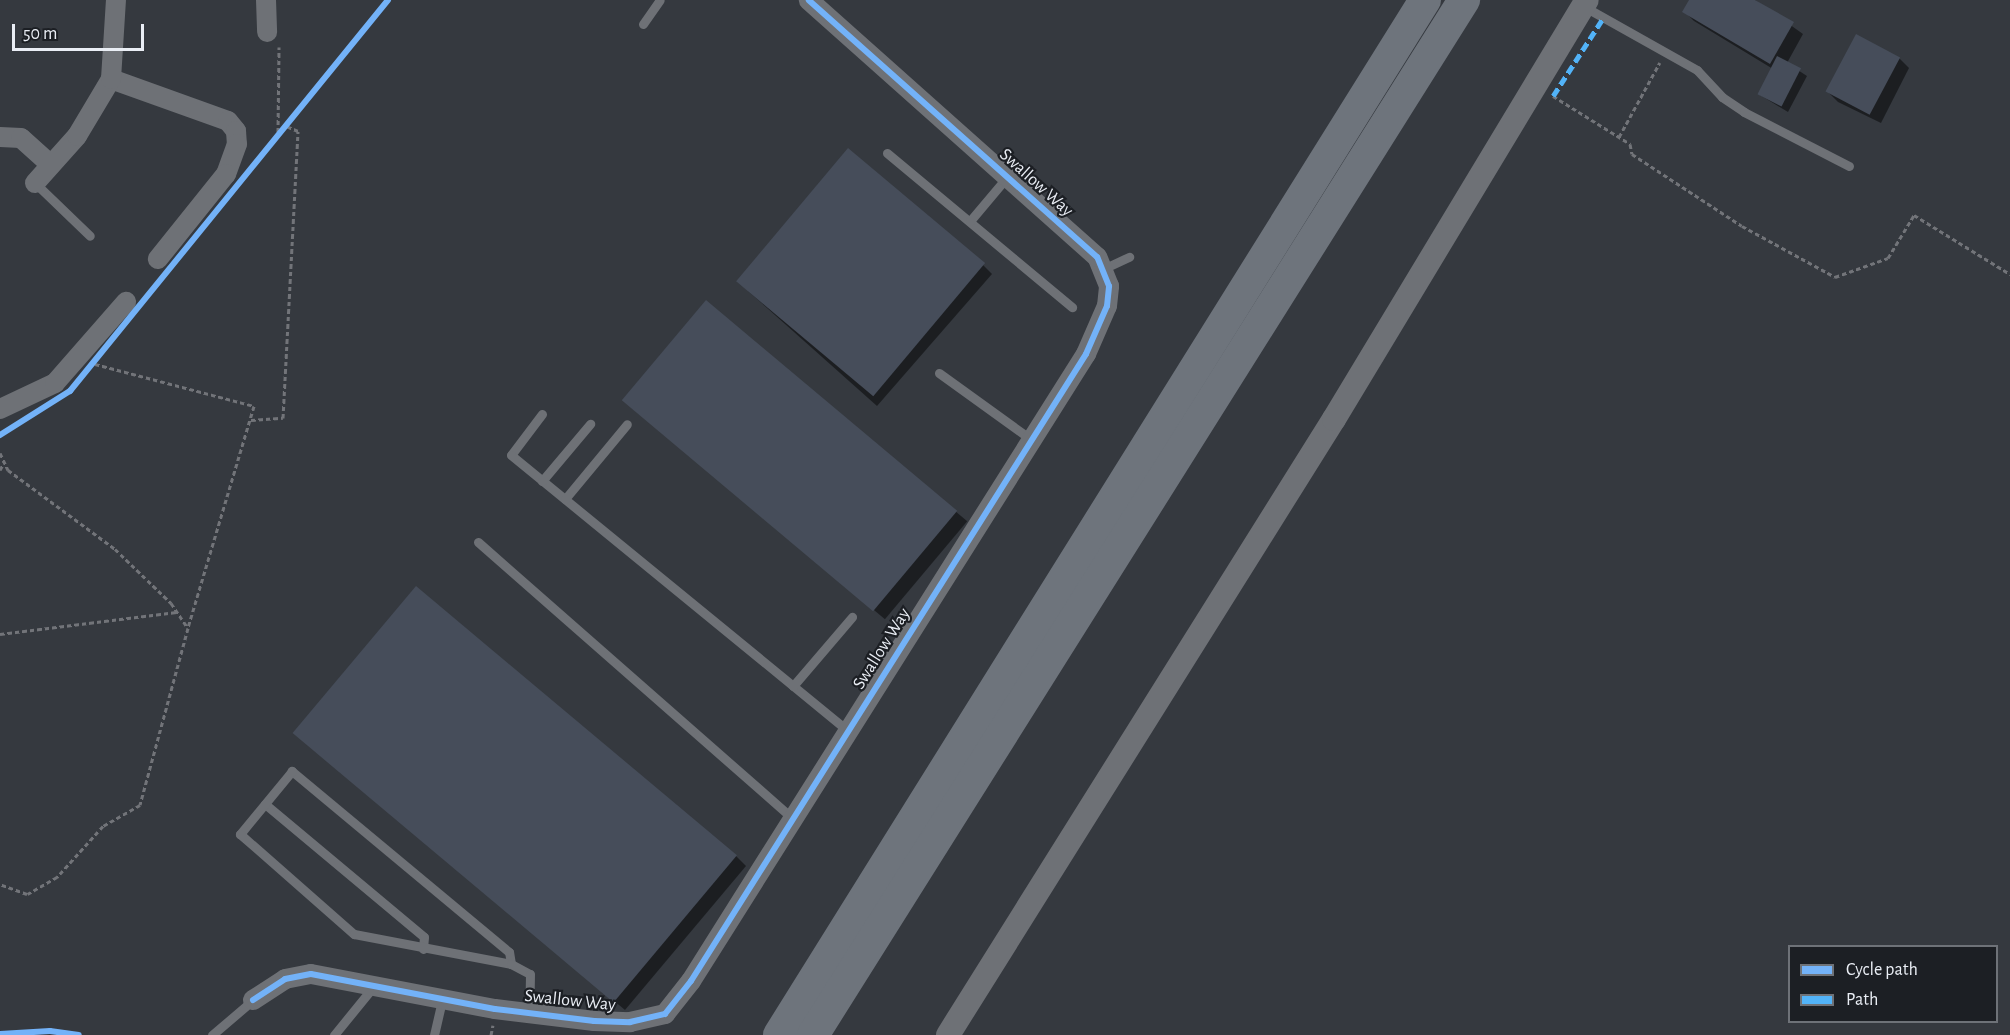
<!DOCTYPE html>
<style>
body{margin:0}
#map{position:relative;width:2010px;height:1035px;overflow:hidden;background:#35393f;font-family:"Alegreya Sans",sans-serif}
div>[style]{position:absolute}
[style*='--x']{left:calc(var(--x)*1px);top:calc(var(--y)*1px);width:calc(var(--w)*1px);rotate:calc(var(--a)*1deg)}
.shadow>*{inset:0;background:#0007;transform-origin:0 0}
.building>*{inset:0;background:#464d5a;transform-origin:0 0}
.path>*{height:3px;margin-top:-1.5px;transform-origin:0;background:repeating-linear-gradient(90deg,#727479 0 4.5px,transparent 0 7.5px)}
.service>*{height:9px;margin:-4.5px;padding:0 4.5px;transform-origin:4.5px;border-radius:4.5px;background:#6e7176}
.minor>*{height:20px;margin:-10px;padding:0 10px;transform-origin:10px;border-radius:10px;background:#6e7176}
.tertiary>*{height:24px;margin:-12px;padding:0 12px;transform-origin:12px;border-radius:12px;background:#6e7176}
.trunk>*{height:32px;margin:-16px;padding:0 16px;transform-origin:16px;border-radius:16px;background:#6e747c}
.quiet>*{height:4.5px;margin-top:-2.25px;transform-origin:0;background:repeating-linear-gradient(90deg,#52b3f8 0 9px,transparent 0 13.5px)}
.cycleway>*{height:6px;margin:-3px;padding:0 3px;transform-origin:3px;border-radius:3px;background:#73b2f8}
span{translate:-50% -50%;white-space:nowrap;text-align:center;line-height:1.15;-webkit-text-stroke:4.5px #1c1f24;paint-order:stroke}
.street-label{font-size:18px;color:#eaeef5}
.legend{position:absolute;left:1788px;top:945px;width:210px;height:78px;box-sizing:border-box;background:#1c1f24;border:2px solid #6e7278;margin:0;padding:8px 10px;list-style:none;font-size:18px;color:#eaeef5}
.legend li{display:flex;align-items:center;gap:12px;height:30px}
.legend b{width:30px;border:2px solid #6e7278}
.scale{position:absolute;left:12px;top:24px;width:132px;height:27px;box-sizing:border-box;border:3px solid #eaeef5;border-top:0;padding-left:8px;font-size:18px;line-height:21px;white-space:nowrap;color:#eaeef5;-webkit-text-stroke:4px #1c1f24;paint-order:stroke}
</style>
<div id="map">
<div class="shadow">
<i style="clip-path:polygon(1691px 0,1755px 0,1803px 34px,1787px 63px,1807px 76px,1788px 112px,1760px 95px,1773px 69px,1694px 21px,1684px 11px)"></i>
<i style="clip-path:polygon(1899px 58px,1909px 68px,1881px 123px,1838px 102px,1828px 92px)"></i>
<i style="clip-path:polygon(983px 265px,992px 274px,877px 406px,748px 291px)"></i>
<i style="left:706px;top:302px;width:341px;height:128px;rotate:40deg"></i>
<i style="clip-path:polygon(305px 742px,736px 856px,746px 866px,625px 1010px)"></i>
</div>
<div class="building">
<i style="clip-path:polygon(1689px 0,1755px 0,1794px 22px,1770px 64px,1682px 12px)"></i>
<i style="left:1856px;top:34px;width:50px;height:65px;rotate:28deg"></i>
<i style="left:1777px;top:56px;width:27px;height:43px;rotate:27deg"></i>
<i style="left:848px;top:148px;width:179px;height:174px;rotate:40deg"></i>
<i style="left:706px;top:300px;width:328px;height:131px;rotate:40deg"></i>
<i style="left:416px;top:586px;width:419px;height:192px;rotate:40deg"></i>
</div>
<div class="path">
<i style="--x:1553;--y:96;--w:91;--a:31.9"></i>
<i style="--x:1630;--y:144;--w:10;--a:79"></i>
<i style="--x:1632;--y:154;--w:131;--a:33.2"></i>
<i style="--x:1742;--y:226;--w:106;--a:28.7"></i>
<i style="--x:1835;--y:277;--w:56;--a:-19.7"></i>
<i style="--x:1888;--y:258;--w:50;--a:-58.8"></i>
<i style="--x:1914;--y:215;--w:113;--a:31.6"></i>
<i style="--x:278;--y:132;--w:85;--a:-89.3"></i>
<i style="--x:1619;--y:137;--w:85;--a:-61.3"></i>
<i style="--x:95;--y:364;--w:164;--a:14.8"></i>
<i style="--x:254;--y:406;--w:232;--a:106.6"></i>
<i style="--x:251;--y:420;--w:32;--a:-4"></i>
<i style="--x:283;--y:418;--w:287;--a:-87"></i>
<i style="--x:298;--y:131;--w:15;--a:-157"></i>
<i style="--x:0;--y:453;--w:19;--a:65"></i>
<i style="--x:8;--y:470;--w:133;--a:36.4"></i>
<i style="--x:115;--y:549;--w:78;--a:44"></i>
<i style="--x:171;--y:603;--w:30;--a:56"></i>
<i style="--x:188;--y:628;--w:183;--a:105.2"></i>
<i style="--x:140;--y:805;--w:43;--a:150.4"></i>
<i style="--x:103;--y:826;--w:69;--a:132"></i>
<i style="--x:57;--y:877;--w:34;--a:150"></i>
<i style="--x:27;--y:894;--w:29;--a:-160"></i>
<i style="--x:0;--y:470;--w:9;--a:-63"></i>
<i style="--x:0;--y:634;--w:178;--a:-7.1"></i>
<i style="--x:491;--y:1035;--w:10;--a:-79"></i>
</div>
<div class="service">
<i style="--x:1583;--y:6;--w:131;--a:29.3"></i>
<i style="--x:1697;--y:70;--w:37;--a:47"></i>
<i style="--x:1722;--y:97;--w:27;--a:34"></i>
<i style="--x:1744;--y:112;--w:118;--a:27.2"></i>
<i style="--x:643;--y:24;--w:29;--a:-55"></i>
<i style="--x:887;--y:153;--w:241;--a:39.8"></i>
<i style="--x:35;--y:183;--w:76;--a:43.9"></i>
<i style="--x:970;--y:221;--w:57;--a:-49.9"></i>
<i style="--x:1103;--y:269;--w:29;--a:-25"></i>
<i style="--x:939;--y:373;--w:115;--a:35.8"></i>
<i style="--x:542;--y:414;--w:51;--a:127.1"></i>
<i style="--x:511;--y:455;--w:436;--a:39.3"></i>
<i style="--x:542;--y:481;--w:75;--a:-49.9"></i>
<i style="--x:565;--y:499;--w:97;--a:-50.4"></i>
<i style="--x:478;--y:542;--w:419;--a:41.3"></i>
<i style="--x:793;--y:686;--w:91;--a:-49.5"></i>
<i style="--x:265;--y:804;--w:207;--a:39.9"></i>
<i style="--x:424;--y:937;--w:12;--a:95"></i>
<i style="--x:511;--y:964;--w:12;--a:-99"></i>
<i style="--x:509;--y:952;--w:283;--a:-140.2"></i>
<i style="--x:292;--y:771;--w:82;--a:129.5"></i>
<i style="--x:240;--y:834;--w:152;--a:41.3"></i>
<i style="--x:354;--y:934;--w:160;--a:10.8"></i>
<i style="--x:511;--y:964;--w:21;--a:28"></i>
<i style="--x:530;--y:974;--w:39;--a:91"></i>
<i style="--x:212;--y:1035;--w:54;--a:-40.5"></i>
<i style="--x:334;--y:1035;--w:63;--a:-50.8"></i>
<i style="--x:434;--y:1035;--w:37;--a:-77"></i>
</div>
<div class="minor">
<i style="--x:266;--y:0;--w:32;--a:88"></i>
<i style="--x:111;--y:79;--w:124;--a:19.7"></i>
<i style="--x:228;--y:121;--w:13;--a:51"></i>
<i style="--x:236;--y:131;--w:13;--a:86"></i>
<i style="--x:237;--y:144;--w:32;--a:110"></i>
<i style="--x:226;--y:174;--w:109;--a:128.7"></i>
<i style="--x:0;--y:137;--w:21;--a:3"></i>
<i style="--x:21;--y:138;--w:40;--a:42"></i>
<i style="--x:35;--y:183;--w:63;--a:-48.2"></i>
<i style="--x:77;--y:136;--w:66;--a:-59.2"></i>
<i style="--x:111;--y:79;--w:79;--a:-86.4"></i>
<i style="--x:0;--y:409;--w:61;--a:-25.3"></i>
<i style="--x:55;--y:383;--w:108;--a:-48.8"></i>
<i style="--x:253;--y:1000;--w:38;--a:-33"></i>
<i style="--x:285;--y:979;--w:26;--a:-11"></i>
<i style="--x:311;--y:974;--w:187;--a:10.8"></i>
<i style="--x:495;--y:1009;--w:100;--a:6.9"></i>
<i style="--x:594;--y:1021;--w:36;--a:2"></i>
<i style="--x:630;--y:1022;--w:36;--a:-13"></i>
<i style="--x:665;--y:1014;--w:42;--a:-51.8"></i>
<i style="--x:691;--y:981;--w:741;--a:-57.79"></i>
<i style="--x:1086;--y:354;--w:52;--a:-66.4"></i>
<i style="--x:1107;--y:306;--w:20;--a:-84"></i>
<i style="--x:1109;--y:286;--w:31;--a:-112"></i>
<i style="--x:1097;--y:257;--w:386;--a:-138.3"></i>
</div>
<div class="tertiary">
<i style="--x:948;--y:1035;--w:727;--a:-57.93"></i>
<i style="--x:1334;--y:419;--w:489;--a:-58.9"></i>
</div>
<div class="trunk">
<i style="--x:779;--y:1035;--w:1220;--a:-58.03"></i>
<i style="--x:813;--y:1035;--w:1223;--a:-57.83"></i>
</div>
<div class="quiet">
<i style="--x:1553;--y:96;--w:93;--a:-57.3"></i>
</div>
<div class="cycleway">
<i style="--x:0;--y:435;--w:83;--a:-32.2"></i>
<i style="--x:70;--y:391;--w:504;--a:-50.88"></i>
<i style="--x:253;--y:1000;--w:38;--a:-33"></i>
<i style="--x:285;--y:979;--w:26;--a:-11"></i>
<i style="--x:311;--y:974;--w:187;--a:10.8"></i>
<i style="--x:495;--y:1009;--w:100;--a:6.9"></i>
<i style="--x:594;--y:1021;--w:36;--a:2"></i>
<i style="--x:630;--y:1022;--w:36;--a:-13"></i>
<i style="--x:665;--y:1014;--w:42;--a:-51.8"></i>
<i style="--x:691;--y:981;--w:741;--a:-57.79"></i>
<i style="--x:1086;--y:354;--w:52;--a:-66.4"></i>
<i style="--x:1107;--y:306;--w:20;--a:-84"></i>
<i style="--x:1109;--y:286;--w:31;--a:-112"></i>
<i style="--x:1097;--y:257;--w:386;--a:-138.3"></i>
<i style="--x:0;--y:1034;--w:50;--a:-3.4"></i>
<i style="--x:50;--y:1031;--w:29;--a:8"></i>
</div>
<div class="street-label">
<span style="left:1036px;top:183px;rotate:42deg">Swallow Way</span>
<span style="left:882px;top:649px;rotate:-58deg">Swallow Way</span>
<span style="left:570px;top:1001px;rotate:6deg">Swallow Way</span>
</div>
<ul class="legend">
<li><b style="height:8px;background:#73b2f8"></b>Cycle path</li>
<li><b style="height:8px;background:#52b3f8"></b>Path</li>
</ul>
<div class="scale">50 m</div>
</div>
